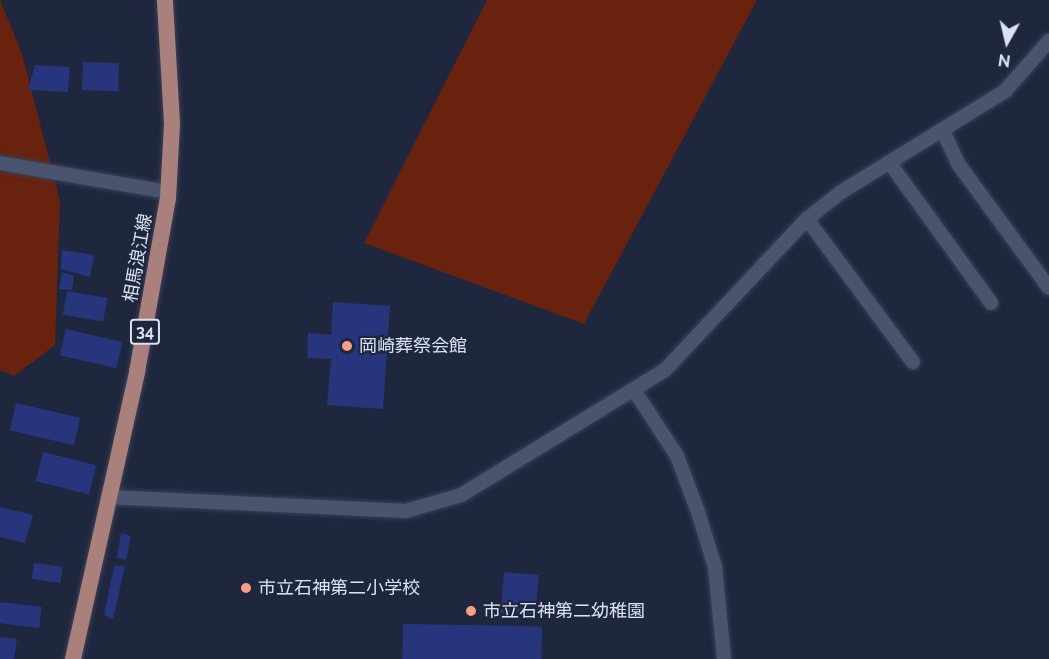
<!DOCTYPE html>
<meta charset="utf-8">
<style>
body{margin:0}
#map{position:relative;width:1049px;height:659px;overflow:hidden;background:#1f273f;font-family:Raleway,"Noto Sans JP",sans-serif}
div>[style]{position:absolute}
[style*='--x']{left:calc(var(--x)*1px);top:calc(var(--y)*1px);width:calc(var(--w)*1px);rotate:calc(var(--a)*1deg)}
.green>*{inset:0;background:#68220d}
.building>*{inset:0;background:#27357d;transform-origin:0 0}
.roads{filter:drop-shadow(0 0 2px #3b4156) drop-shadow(0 0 2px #3b4156)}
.minor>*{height:14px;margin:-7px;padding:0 7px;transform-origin:7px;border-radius:7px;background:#4b546f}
.primary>*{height:16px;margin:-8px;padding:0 8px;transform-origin:8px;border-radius:8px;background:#aa807d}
.dots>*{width:16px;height:16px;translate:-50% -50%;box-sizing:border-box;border:3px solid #1f273f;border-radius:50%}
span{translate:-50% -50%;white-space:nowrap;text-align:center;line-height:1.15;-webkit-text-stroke:4.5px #1f273f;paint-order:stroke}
.shield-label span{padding:2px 4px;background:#1f273f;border:2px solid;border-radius:4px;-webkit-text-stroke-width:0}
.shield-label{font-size:16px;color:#dbe1f1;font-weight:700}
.street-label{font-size:18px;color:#dbe1f1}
.poi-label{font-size:18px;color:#dbe1f1}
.left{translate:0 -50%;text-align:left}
.north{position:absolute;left:977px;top:12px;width:60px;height:60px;-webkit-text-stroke:4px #1f273f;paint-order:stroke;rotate:188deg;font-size:16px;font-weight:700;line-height:24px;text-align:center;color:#dbe1f1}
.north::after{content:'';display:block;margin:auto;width:21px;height:27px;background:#dbe1f1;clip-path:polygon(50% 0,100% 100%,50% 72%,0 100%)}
</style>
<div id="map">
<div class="green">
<i style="clip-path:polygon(0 0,22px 54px,60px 201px,55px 345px,14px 376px,0 370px)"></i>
<i style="clip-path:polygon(487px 0,757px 0,584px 324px,364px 243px)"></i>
</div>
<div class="building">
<i style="left:83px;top:62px;width:36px;height:28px;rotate:2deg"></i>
<i style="clip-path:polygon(35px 65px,70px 67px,68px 92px,28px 90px)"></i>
<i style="clip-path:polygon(62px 250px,94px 255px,90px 277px,61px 269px)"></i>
<i style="clip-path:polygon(62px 272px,74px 276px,72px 290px,59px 289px)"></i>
<i style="left:67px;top:291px;width:41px;height:24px;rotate:10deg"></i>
<i style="clip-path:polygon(333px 302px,390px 306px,383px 409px,327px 405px,331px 359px,307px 358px,308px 333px,331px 335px)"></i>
<i style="left:66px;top:329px;width:58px;height:27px;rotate:13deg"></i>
<i style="left:16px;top:403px;width:66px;height:28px;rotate:13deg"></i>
<i style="left:43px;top:452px;width:55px;height:30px;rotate:14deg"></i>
<i style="clip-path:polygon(0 507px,33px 515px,25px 543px,0 537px)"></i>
<i style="clip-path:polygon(121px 533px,131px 536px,126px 560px,117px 558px)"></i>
<i style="left:34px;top:563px;width:29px;height:16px;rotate:8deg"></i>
<i style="clip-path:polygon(114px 566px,125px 566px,113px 619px,104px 615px)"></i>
<i style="left:504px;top:572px;width:35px;height:41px;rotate:5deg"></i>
<i style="left:0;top:602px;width:42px;height:21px;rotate:7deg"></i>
<i style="left:403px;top:624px;width:139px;height:35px;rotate:1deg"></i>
<i style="clip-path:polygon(0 637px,17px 639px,14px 659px,0 659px)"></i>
</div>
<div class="roads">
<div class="minor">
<i style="--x:943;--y:131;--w:38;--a:65"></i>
<i style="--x:959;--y:165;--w:152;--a:53.8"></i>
<i style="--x:889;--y:162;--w:174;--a:54.1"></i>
<i style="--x:0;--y:163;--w:170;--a:9.8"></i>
<i style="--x:807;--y:219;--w:178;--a:53.5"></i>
<i style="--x:634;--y:390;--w:79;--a:56.9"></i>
<i style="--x:677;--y:456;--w:60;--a:69.4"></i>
<i style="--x:698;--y:512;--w:58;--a:72.8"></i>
<i style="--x:715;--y:567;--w:92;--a:84.4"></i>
<i style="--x:108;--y:497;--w:298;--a:2.7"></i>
<i style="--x:406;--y:511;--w:57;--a:-16.2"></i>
<i style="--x:461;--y:495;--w:239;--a:-31.5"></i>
<i style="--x:665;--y:370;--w:207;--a:-46.8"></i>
<i style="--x:807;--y:219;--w:43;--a:-38.5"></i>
<i style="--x:841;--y:192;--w:193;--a:-31.6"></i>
<i style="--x:1005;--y:91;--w:67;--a:-48.7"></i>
</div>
<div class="primary">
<i style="--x:73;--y:659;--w:294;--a:-77.4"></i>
<i style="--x:137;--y:372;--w:177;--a:-79.9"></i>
<i style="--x:168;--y:198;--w:75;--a:-86.9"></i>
<i style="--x:172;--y:123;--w:123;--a:-93.3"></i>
</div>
</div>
<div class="dots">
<i style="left:347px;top:346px;background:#f49e86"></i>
<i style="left:246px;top:588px;background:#f49e86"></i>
<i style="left:471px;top:611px;background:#f49e86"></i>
</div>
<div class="shield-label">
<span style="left:145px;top:332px">34</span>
</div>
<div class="street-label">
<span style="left:138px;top:258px;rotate:-80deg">相馬浪江線</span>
</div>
<div class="poi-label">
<span class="left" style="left:359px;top:346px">岡崎葬祭会館</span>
<span class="left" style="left:258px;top:588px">市立石神第二小学校</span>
<span class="left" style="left:483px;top:611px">市立石神第二幼稚園</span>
</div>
<div class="north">N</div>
</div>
